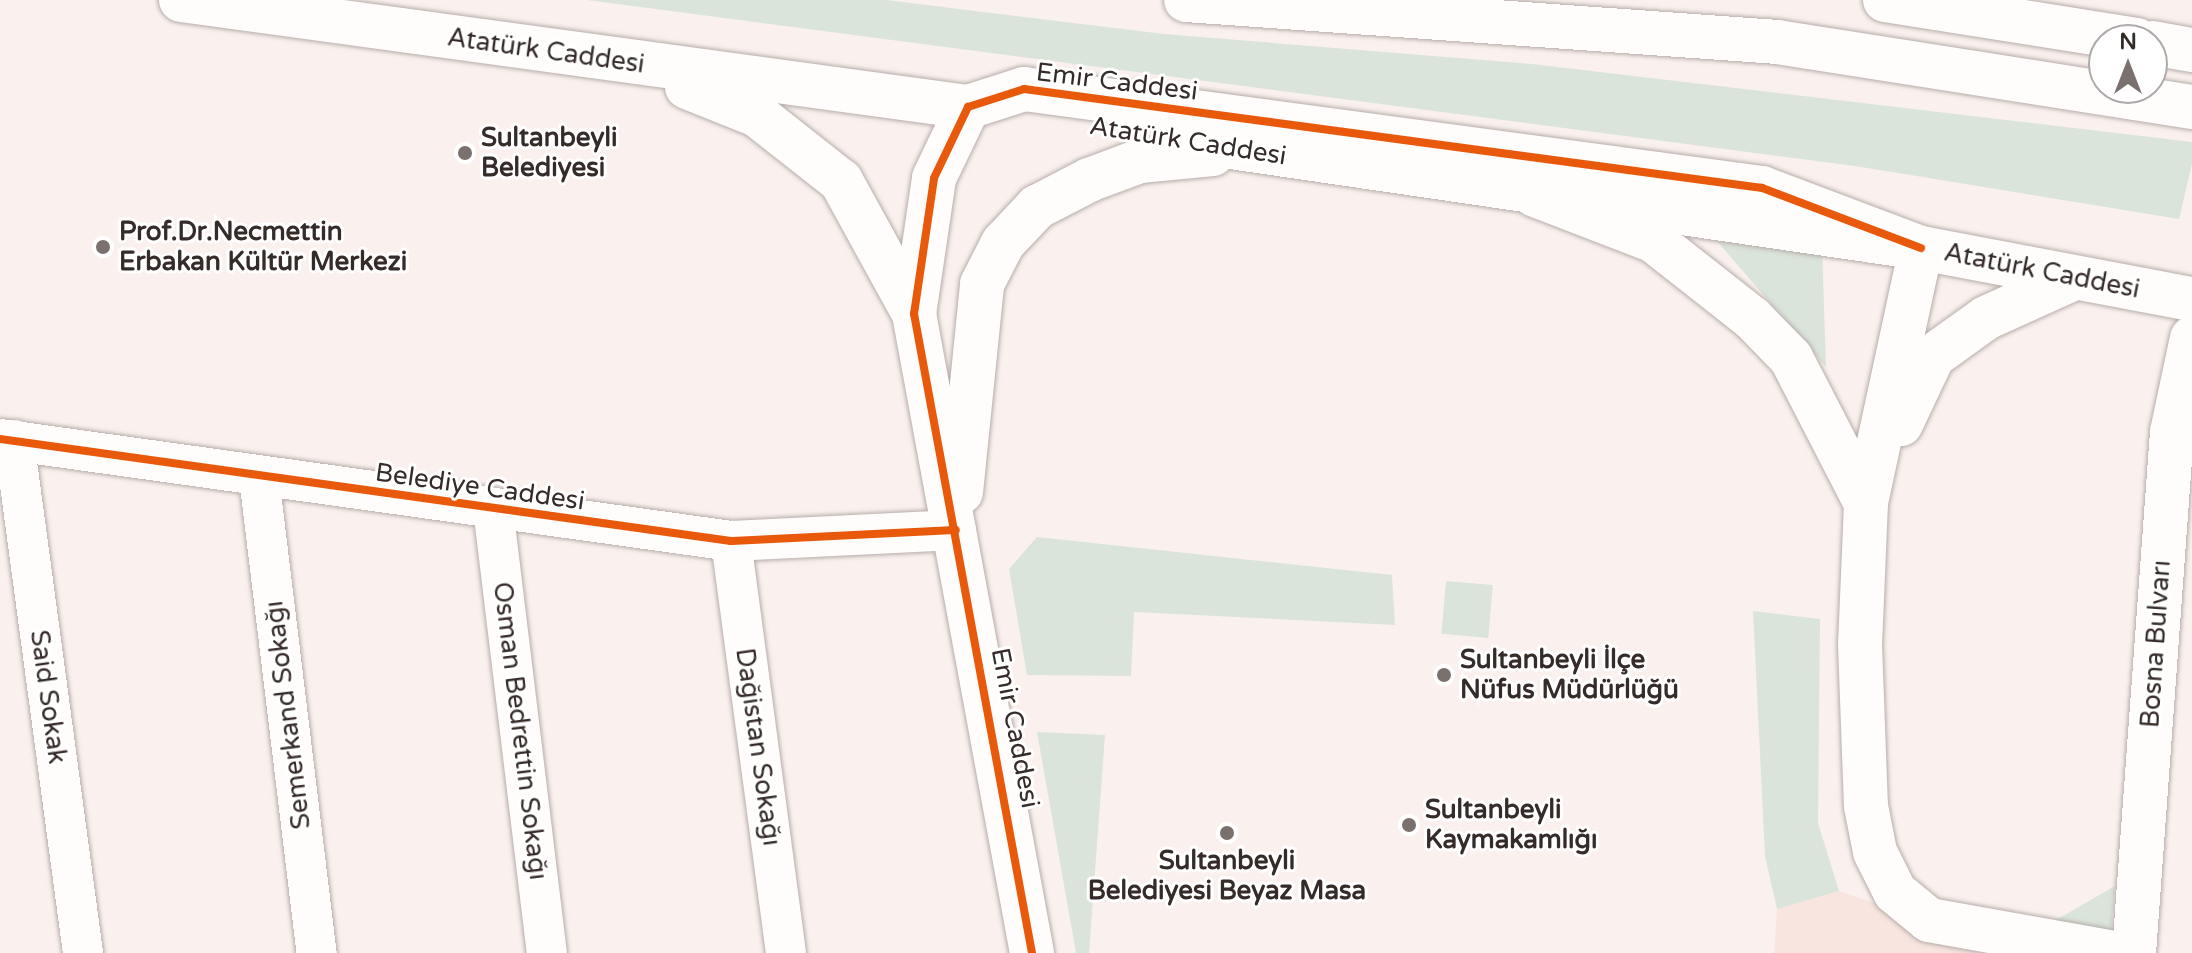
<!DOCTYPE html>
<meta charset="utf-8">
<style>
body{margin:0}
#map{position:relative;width:2192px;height:953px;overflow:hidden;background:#faf1ee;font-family:"Varela Round",sans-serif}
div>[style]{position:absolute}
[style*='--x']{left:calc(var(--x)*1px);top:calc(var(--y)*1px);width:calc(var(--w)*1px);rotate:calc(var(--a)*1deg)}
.built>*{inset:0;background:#f8e5df}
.green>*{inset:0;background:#dae4da;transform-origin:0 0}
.roads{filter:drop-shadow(0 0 2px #b6adaa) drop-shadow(0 0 2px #b6adaa)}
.minor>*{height:40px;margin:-20px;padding:0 20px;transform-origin:20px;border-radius:20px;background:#fefdfc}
.tertiary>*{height:44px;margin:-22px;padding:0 22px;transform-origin:22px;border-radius:22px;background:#fefdfc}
.secondary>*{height:44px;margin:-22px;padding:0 22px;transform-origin:22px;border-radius:22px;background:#fefdfc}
.motorway>*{height:44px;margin:-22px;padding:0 22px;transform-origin:22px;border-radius:22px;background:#fefdfc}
.cycleway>*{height:8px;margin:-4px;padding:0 4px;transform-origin:4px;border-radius:4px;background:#e8590c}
.dots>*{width:22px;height:22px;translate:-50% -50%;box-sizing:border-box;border:4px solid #fff;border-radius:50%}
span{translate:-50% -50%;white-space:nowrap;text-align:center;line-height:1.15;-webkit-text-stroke:6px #fff;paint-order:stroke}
.street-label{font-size:26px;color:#352b28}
.poi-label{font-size:26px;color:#352b28;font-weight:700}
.left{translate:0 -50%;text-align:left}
.north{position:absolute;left:2088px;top:24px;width:80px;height:80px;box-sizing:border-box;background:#fff;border:2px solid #aeaaa9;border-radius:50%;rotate:0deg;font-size:22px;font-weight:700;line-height:32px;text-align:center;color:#352b28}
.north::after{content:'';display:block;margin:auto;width:28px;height:36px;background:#7a706d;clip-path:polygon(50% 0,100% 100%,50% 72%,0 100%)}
</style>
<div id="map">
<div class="built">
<i style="clip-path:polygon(1839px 891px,2021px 953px,1774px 953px,1777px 909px)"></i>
</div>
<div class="green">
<i style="clip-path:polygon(587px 0,886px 0,1164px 34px,1532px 64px,2192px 142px,2192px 164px,2179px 219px,1855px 166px)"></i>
<i style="clip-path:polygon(1709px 232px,1822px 245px,1826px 367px)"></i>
<i style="clip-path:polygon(1037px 537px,1392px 575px,1395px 625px,1134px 612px,1131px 676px,1027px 675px,1009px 569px)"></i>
<i style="left:1446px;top:581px;width:47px;height:53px;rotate:5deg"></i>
<i style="clip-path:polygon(1753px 611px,1820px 619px,1818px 823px,1839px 891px,1777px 909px,1765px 856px)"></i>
<i style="clip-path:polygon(1037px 732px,1105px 735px,1089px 953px,1076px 953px)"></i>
<i style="clip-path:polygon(2115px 886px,2109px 953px,2049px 924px)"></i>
</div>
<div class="roads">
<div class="minor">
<i style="--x:0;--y:439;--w:738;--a:7.94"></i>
<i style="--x:731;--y:541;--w:225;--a:-2.8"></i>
<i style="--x:14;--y:440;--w:518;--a:82.34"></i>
<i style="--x:259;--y:477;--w:480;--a:83.1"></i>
<i style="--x:493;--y:508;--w:448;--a:83.1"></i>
<i style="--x:731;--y:541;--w:416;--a:82.4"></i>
</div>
<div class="tertiary">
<i style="--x:1176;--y:139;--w:753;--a:8.32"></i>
<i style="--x:1921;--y:248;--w:276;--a:10.7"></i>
<i style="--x:961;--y:492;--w:209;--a:-84.2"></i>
<i style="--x:982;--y:284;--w:46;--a:-62.9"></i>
<i style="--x:1003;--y:243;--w:50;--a:-46.6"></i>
<i style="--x:1037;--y:207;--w:59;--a:-27.4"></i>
<i style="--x:1089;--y:180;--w:54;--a:-20.4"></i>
<i style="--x:1140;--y:161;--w:73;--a:-5.5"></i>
<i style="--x:1032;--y:953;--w:650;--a:-100.46"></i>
<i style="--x:914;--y:314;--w:137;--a:-81.6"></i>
<i style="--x:934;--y:178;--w:79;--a:-64.4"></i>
<i style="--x:968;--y:107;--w:59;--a:-17.8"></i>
<i style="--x:1024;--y:89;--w:745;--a:7.64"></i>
<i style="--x:1762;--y:188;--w:170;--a:20.7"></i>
</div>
<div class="secondary">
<i style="--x:181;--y:0;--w:794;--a:7.74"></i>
<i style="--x:687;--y:87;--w:75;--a:21.8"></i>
<i style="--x:757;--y:115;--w:107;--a:38.2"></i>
<i style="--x:841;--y:181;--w:152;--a:61.2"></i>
<i style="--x:1535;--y:195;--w:128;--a:21.1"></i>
<i style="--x:1654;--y:241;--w:125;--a:38.2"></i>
<i style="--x:1752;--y:318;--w:56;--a:45.7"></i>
<i style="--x:1791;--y:358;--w:163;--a:62.7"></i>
<i style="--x:1921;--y:248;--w:261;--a:102.2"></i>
<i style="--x:1866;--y:503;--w:141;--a:92.4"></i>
<i style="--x:1860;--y:644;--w:162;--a:87.9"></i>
<i style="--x:1866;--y:806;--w:47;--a:78.9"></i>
<i style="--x:1875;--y:852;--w:45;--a:63.4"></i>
<i style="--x:1895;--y:892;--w:44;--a:39.5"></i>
<i style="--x:1929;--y:920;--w:188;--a:10.1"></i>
<i style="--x:1901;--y:424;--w:75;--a:-64.8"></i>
<i style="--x:1933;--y:356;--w:65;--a:-35.6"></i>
<i style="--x:1986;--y:318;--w:97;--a:-24.4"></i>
<i style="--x:2134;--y:953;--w:522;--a:-85.83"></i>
<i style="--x:2172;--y:432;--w:96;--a:-78"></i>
</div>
<div class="motorway">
<i style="--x:1186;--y:0;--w:592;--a:4.06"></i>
<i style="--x:1777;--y:42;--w:420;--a:8.9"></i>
<i style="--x:1885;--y:0;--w:255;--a:9"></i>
<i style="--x:2152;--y:43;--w:41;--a:9.9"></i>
</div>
</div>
<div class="cycleway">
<i style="--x:0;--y:439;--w:738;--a:7.94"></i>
<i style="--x:731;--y:541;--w:225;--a:-2.8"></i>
<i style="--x:1032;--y:953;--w:650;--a:-100.46"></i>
<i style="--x:914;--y:314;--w:137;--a:-81.6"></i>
<i style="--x:934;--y:178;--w:79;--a:-64.4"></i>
<i style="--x:968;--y:107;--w:59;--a:-17.8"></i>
<i style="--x:1024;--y:89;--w:745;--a:7.64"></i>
<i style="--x:1762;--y:188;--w:170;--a:20.7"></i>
</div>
<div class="dots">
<i style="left:465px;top:153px;background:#7a706d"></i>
<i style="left:103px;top:247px;background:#7a706d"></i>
<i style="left:1444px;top:675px;background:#7a706d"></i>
<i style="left:1409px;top:825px;background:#7a706d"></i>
<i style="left:1227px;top:833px;background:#7a706d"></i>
</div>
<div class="street-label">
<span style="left:546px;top:51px;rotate:8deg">Atatürk Caddesi</span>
<span style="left:1117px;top:82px;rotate:7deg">Emir Caddesi</span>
<span style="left:1188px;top:141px;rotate:9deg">Atatürk Caddesi</span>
<span style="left:2042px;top:271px;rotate:11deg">Atatürk Caddesi</span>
<span style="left:480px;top:487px;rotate:8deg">Belediye Caddesi</span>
<span style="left:2156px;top:644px;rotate:-86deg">Bosna Bulvarı</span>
<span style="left:48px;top:697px;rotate:82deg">Said Sokak</span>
<span style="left:288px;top:715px;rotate:-97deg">Semerkand Sokağı</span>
<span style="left:1015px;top:728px;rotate:79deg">Emir Caddesi</span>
<span style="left:520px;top:731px;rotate:83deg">Osman Bedrettin Sokağı</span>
<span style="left:758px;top:747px;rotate:82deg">Dağistan Sokağı</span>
</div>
<div class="poi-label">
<span class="left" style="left:481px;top:153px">Sultanbeyli<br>Belediyesi</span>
<span class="left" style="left:119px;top:247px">Prof.Dr.Necmettin<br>Erbakan Kültür Merkezi</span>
<span class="left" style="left:1460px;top:675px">Sultanbeyli İlçe<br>Nüfus Müdürlüğü</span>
<span class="left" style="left:1425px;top:825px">Sultanbeyli<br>Kaymakamlığı</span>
<span style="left:1227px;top:876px">Sultanbeyli<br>Belediyesi Beyaz Masa</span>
</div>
<div class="north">N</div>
</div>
